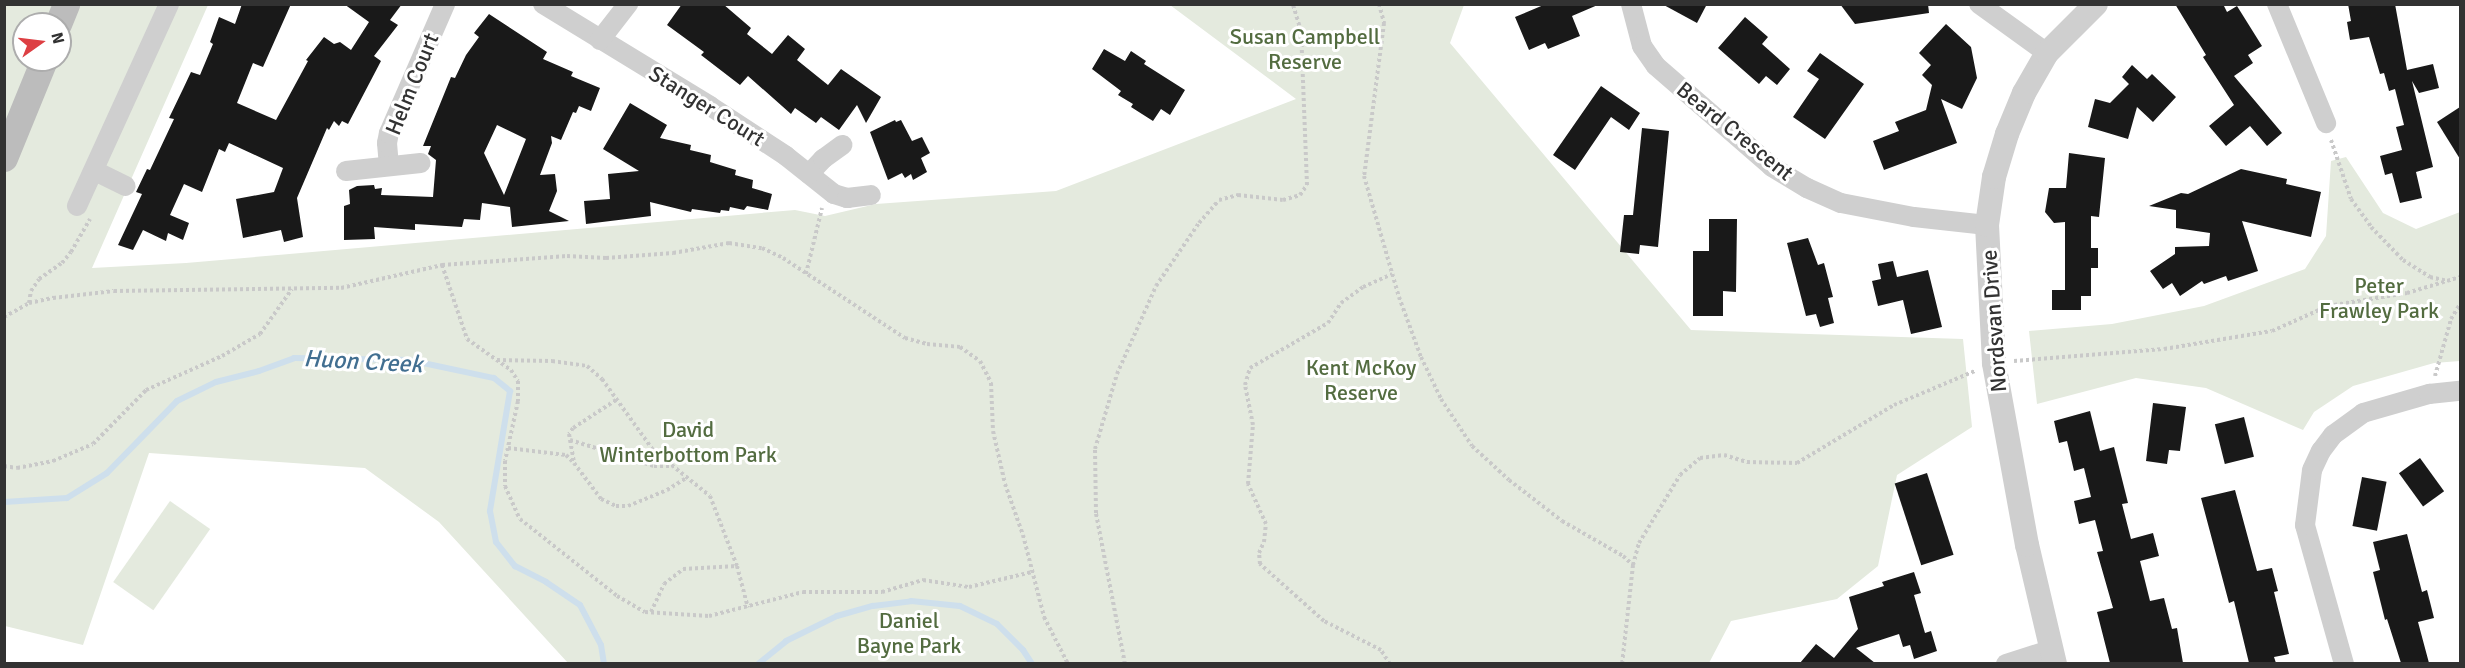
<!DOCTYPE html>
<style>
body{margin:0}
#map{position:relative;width:2465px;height:668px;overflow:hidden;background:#fff;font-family:Signika,sans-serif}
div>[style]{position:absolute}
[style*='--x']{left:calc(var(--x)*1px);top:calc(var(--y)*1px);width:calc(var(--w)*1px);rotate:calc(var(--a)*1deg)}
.green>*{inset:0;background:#e4eade;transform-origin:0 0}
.stream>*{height:6px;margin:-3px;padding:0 3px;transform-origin:3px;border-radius:3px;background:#cedfec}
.building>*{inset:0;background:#191919;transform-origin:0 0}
.path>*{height:4px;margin-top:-2px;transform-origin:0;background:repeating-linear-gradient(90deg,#c9c9c9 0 3px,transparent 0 6px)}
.minor>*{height:20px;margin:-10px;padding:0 10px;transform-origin:10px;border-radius:10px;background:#cfcfcf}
.tertiary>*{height:24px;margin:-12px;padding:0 12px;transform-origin:12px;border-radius:12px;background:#cfcfcf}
.secondary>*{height:27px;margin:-13.5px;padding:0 13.5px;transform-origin:13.5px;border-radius:13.5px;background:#bcbcbc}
span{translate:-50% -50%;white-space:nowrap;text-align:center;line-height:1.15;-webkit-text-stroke:6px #fff;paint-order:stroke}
.park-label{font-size:22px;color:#536c40}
.street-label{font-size:22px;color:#323232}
.water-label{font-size:24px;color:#426f91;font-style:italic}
.frame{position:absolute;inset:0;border:6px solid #323232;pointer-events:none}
.north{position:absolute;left:12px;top:12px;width:60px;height:60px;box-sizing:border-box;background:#fff;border:2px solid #adadad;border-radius:50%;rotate:76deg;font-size:16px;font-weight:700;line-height:24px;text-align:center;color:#323232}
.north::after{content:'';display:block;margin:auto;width:21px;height:27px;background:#dd3f43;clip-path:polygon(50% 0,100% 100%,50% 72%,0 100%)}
</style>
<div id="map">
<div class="green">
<i style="clip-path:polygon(evenodd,5px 5px,208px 5px,92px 268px,186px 263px,795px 210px,825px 216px,876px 204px,1056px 191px,1296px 99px,1170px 5px,1464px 5px,1450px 43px,1691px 330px,1963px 339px,1972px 427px,1897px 475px,1878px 566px,1837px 599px,1731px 621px,1709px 663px,568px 663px,439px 522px,365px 468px,149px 453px,83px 645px,5px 626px,5px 5px,24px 24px,60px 24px,60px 60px,24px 60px,24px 24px)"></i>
<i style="clip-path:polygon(2346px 157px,2383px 213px,2416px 229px,2460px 212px,2460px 361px,2434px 363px,2353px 386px,2314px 412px,2303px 430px,2206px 388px,2136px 378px,2037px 404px,2029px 331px,2112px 324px,2204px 306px,2305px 269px,2326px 236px,2331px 161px)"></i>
<i style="left:170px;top:501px;width:49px;height:99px;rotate:35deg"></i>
</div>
<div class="stream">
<i style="--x:4;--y:502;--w:63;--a:-3.6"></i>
<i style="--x:67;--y:498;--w:47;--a:-32"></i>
<i style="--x:107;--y:473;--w:100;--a:-45.8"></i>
<i style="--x:177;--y:401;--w:43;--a:-26"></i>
<i style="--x:216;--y:382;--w:44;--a:-14.3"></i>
<i style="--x:259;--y:371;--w:37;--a:-20"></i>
<i style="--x:294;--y:358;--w:115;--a:1"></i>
<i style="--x:409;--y:360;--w:87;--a:12"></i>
<i style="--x:494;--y:378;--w:21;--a:39"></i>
<i style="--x:510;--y:391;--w:122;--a:99.5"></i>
<i style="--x:490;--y:511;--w:32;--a:79"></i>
<i style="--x:496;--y:542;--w:31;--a:52"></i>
<i style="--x:515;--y:566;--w:35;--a:27"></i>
<i style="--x:546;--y:582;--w:41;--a:34.1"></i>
<i style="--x:580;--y:605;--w:45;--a:62.3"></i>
<i style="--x:601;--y:645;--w:19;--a:81"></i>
<i style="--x:758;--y:664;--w:36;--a:-39"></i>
<i style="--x:786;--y:641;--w:57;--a:-26.1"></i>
<i style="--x:837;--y:616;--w:37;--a:-16"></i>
<i style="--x:873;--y:606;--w:38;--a:-7"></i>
<i style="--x:911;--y:601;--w:49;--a:5.8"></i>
<i style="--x:960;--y:606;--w:41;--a:25.9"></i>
<i style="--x:997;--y:624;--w:37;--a:45"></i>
<i style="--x:1023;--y:650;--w:17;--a:57"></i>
</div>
<div class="building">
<i style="clip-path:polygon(242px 4px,291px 4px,263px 67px,253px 63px,237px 103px,276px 120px,308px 61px,306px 60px,324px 37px,334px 44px,340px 42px,351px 50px,369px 22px,344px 4px,402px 4px,390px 20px,398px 25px,374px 56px,381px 61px,348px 124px,342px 121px,339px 126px,334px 121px,329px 130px,327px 128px,297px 198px,303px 237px,284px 242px,281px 230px,243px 238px,236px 199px,274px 192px,283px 168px,229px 143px,225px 152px,219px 149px,202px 192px,184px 184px,170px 215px,189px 223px,183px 240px,168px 233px,166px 241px,143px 230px,133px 250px,118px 245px,142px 194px,136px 192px,147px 169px,150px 170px,174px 119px,169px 118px,183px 89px,191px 72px,200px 75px,213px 44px,210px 42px,219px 17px,235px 24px)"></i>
<i style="clip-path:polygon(682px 4px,723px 4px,751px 28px,747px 34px,772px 54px,788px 35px,805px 49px,797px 60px,828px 85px,841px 69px,881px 97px,866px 123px,857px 105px,839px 130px,821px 117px,816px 123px,795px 108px,791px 114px,748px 76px,740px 85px,701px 55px,704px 52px,667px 25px)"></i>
<i style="clip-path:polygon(1546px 4px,1600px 4px,1572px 16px,1580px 36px,1548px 49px,1545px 43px,1529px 50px,1515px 17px)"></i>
<i style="clip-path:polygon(1662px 4px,1707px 4px,1697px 23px)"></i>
<i style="clip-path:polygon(1840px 4px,1928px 4px,1929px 13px,1855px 24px)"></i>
<i style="clip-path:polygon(2175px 4px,2223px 4px,2227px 12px,2237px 6px,2262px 46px,2248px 55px,2253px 63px,2234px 76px,2282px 133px,2267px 146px,2250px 126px,2226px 146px,2209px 126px,2234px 105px,2203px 57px,2206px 55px)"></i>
<i style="clip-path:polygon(2348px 4px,2395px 4px,2407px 70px,2433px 64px,2439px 88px,2419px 93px,2412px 81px,2433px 167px,2416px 172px,2422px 198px,2400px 203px,2392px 173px,2385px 175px,2380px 156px,2402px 150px,2396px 127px,2404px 125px,2395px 89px,2389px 91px,2384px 73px,2380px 74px,2369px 37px,2350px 40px,2347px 22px,2351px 21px)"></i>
<i style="clip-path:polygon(evenodd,489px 14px,547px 52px,543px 59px,573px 72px,571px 76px,600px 88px,591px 111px,579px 106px,576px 113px,573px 112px,561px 140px,551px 136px,552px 143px,540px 175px,555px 174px,557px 191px,549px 211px,569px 221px,512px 227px,510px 207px,482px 203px,480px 220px,464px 219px,462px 227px,415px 224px,415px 230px,374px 227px,375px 239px,344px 240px,344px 206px,350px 204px,349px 190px,357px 186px,374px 185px,375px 189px,382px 188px,381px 195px,433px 197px,436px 160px,428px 154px,431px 146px,423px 146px,451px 77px,455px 78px,466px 55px,479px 37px,474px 33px,489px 14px,497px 125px,526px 139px,504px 195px,484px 153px,497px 125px)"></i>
<i style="clip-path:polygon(1745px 17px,1768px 37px,1762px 44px,1790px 69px,1777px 85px,1766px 76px,1759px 84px,1718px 48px)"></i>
<i style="clip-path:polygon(1946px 24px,1971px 47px,1977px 78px,1962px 109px,1941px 99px,1957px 143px,1884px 170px,1873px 141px,1899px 131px,1895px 122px,1926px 110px,1932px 85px,1922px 75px,1931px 65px,1919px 53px)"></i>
<i style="clip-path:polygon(1104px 49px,1125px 61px,1131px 51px,1146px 61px,1144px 64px,1185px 90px,1170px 115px,1161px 109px,1153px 121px,1131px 107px,1133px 104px,1118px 95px,1121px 91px,1092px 69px)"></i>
<i style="clip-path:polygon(1820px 53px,1864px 84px,1825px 139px,1793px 117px,1819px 79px,1807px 71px)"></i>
<i style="clip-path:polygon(2132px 65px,2147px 79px,2152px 74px,2176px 97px,2153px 122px,2137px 107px,2128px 139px,2088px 127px,2095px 99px,2110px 103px,2129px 84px,2122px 77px)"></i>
<i style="clip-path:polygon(1601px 86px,1640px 113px,1629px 130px,1611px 117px,1575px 170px,1553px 155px)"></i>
<i style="clip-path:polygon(630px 103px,667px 125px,660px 138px,691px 145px,690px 150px,711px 155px,710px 162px,736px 170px,735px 175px,753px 180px,752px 188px,772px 194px,768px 210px,747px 206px,744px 210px,730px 207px,729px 211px,721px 210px,720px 213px,692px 209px,691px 212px,650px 202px,651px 216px,586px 224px,584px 201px,610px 199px,608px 174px,639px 171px,603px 149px)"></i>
<i style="clip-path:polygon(2460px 107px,2460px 159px,2437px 122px)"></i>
<i style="clip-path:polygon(895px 120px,896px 122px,901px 120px,912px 141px,922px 137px,930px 153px,921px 158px,927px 172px,913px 180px,911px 174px,905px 178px,902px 173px,888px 180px,870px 132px)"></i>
<i style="clip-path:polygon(1642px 128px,1669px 131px,1658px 247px,1640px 245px,1639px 254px,1620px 252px,1624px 215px,1633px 215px)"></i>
<i style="clip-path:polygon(2069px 153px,2105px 158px,2099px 217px,2091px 216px,2091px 248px,2098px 248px,2098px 268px,2091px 268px,2091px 296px,2081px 296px,2081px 310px,2052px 310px,2052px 290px,2065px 290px,2065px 222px,2054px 223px,2045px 212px,2049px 188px,2066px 188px)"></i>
<i style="clip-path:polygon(2241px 169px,2287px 179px,2286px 184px,2321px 192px,2311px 237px,2242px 221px,2258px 271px,2228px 281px,2226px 276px,2204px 284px,2202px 281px,2180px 296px,2172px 283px,2163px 289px,2150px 271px,2175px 254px,2175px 247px,2209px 246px,2210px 233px,2176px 228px,2176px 210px,2149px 206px,2181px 193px,2188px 194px)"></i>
<i style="clip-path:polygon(1709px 219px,1737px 219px,1736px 292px,1723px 291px,1723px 316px,1693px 316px,1693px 251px,1709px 251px)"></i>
<i style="clip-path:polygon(1808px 238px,1818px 265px,1824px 263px,1833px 297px,1828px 298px,1834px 323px,1820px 327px,1816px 314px,1806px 316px,1787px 243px)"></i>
<i style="clip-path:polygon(1893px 261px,1897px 277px,1928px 270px,1942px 327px,1911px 334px,1903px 300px,1878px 306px,1872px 281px,1881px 279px,1878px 264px)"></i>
<i style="clip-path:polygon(2153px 403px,2186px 407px,2180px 451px,2169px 450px,2167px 464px,2146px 461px)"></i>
<i style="clip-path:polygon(2090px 411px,2100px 451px,2114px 447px,2128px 503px,2122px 504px,2131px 539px,2153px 533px,2159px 556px,2140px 561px,2150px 601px,2164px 598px,2172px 629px,2177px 628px,2183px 663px,2110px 663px,2097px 612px,2113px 608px,2097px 552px,2103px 551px,2095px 520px,2079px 524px,2074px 501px,2091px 497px,2084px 468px,2074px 471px,2067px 441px,2059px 443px,2054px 421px)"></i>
<i style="left:2244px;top:417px;width:41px;height:30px;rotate:76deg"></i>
<i style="left:2420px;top:458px;width:41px;height:26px;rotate:54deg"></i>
<i style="left:1927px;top:473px;width:86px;height:34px;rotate:72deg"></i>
<i style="left:2362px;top:477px;width:25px;height:50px;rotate:11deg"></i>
<i style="clip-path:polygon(2235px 490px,2257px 571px,2272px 568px,2278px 591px,2274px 592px,2289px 654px,2274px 657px,2276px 663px,2249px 663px,2234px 601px,2229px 603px,2201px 498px)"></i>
<i style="clip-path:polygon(2407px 534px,2422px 592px,2427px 590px,2434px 618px,2418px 622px,2429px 663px,2401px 663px,2387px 619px,2385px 620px,2373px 572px,2380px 570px,2373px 542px)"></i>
<i style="clip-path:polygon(1914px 572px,1921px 593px,1914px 595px,1925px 633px,1931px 631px,1937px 651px,1914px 659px,1910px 645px,1903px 647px,1899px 634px,1856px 648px,1875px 663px,1800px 663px,1816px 644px,1834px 658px,1858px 629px,1849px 597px,1884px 586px,1882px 582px)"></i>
</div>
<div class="path">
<i style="--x:1379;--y:4;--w:20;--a:75"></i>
<i style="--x:1384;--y:23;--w:154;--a:97.4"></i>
<i style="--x:1364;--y:176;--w:126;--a:73.9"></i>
<i style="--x:1399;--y:297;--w:64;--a:69.9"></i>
<i style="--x:1421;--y:357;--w:47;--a:64.5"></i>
<i style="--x:1441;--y:399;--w:56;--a:56.6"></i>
<i style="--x:1472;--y:446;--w:50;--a:42.6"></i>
<i style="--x:1509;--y:480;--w:67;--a:37.7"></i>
<i style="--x:1562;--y:521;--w:70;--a:29.8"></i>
<i style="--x:1623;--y:556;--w:13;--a:42"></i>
<i style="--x:1633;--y:565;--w:100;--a:96.3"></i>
<i style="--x:2331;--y:140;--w:62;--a:71.3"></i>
<i style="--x:2351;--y:199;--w:34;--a:54"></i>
<i style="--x:2371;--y:227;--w:46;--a:45.9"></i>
<i style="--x:2403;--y:260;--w:32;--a:32"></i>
<i style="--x:2430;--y:277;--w:18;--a:13"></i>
<i style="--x:442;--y:265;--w:78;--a:71.3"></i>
<i style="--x:467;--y:339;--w:54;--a:35.2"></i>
<i style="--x:511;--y:370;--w:13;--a:58"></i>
<i style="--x:518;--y:381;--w:20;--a:90"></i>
<i style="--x:518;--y:401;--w:61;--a:102.2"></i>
<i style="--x:505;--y:461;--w:25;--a:90"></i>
<i style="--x:505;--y:486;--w:36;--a:66"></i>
<i style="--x:520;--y:519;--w:124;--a:38.4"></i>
<i style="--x:617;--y:596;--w:32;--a:30"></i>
<i style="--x:645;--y:612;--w:64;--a:3.6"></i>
<i style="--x:709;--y:616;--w:97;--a:-14.3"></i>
<i style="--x:803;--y:592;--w:79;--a:0"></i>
<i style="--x:882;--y:592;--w:43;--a:-16.3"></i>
<i style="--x:923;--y:580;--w:47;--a:8.7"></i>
<i style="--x:969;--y:587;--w:65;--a:-13.4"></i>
<i style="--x:806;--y:274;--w:68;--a:-76.4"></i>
<i style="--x:29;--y:303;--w:12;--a:-81"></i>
<i style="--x:31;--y:291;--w:14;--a:-56"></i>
<i style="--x:39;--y:279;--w:28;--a:-35"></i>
<i style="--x:62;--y:263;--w:14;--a:-51"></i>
<i style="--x:71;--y:252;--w:38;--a:-60"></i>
<i style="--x:4;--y:317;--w:29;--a:-29"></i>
<i style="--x:29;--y:303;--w:25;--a:-12"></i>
<i style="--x:53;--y:298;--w:61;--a:-6.5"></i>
<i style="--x:114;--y:291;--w:227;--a:-0.8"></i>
<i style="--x:341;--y:288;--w:104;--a:-12.8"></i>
<i style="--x:442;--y:265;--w:125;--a:-4.1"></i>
<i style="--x:567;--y:256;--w:39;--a:3"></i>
<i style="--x:606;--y:258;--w:67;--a:-4.3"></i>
<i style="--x:673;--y:253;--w:57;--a:-10.1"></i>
<i style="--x:729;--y:243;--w:33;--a:9"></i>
<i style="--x:762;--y:248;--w:23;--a:25"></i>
<i style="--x:783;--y:258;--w:146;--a:33.3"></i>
<i style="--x:905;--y:338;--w:23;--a:15"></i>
<i style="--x:927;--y:344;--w:33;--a:5"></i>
<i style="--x:960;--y:347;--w:24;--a:35"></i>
<i style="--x:980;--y:361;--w:25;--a:63"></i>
<i style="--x:991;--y:383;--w:48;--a:87.6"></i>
<i style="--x:993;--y:431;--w:54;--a:77.2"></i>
<i style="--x:1005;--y:484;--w:54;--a:70.6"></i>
<i style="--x:1023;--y:535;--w:85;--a:75.6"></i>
<i style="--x:1044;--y:617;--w:53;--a:62.9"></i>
<i style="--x:497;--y:360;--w:55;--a:1"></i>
<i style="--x:552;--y:361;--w:35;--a:8"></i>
<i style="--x:587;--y:366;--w:20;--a:41"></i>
<i style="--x:602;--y:379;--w:87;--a:54.3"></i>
<i style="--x:653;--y:450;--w:73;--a:38.9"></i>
<i style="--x:710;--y:496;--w:75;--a:68.9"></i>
<i style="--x:737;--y:566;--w:43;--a:75.3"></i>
<i style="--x:2014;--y:361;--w:150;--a:-4.6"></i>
<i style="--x:2164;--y:349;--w:109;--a:-9.5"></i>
<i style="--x:2272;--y:331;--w:61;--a:-24.1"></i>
<i style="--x:2328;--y:306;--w:80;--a:-9.3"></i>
<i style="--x:2407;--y:293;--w:55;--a:-16.8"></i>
<i style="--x:2435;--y:376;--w:59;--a:-74.3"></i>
<i style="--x:2451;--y:319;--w:17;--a:-59"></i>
<i style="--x:616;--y:400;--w:51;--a:146.9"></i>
<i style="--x:573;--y:428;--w:7;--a:124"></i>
<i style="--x:569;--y:434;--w:29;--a:80"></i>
<i style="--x:574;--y:463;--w:45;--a:53.1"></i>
<i style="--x:601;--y:499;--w:17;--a:25"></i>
<i style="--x:616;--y:506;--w:12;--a:0"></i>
<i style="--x:628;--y:506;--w:42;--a:-22.3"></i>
<i style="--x:667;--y:490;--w:22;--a:-32"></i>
<i style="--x:570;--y:440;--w:88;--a:17.2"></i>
<i style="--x:654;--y:466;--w:15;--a:0"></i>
<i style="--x:508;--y:448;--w:58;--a:6.9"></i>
<i style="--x:566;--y:455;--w:10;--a:45"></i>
<i style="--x:4;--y:466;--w:13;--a:9"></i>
<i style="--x:17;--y:468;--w:37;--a:-11"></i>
<i style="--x:53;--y:461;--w:43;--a:-23"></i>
<i style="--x:93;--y:444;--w:76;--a:-45.5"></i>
<i style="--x:146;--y:390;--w:83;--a:-24.1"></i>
<i style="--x:222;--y:356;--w:44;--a:-30.1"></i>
<i style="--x:260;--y:334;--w:55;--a:-54.6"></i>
<i style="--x:1633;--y:565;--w:23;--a:-75"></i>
<i style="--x:1639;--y:543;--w:79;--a:-58.9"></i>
<i style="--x:1680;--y:475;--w:26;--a:-40"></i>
<i style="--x:1700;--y:458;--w:24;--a:-7"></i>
<i style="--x:1724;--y:455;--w:24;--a:17"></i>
<i style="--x:1747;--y:462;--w:50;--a:1.1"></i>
<i style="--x:1797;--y:463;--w:113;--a:-30.9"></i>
<i style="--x:1894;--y:405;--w:88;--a:-22.8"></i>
<i style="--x:651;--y:612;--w:31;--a:-65"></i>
<i style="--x:664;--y:584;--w:24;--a:-38"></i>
<i style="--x:683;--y:569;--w:54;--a:-3.2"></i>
<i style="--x:1125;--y:664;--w:154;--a:-100.9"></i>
<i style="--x:1096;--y:513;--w:64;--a:-90.9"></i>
<i style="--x:1095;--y:449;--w:78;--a:-73.7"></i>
<i style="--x:1117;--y:374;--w:96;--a:-66.1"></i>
<i style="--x:1156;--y:286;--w:76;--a:-55.7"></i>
<i style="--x:1199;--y:223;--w:30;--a:-49"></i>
<i style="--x:1219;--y:200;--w:20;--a:-15"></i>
<i style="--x:1238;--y:195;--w:45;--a:6.3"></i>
<i style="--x:1283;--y:200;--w:18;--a:-16"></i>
<i style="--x:1300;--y:195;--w:12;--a:-55"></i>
<i style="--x:1307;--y:185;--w:154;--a:-92.2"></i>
<i style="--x:1301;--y:31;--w:28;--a:-107"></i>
<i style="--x:1390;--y:664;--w:17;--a:-123"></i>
<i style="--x:1381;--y:650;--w:64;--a:-153"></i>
<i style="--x:1324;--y:621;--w:86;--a:-138.3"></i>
<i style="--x:1260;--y:564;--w:11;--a:-95"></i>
<i style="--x:1259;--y:553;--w:12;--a:-66"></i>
<i style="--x:1264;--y:542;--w:18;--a:-84"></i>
<i style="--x:1266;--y:524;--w:44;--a:-114.2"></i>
<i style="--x:1248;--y:484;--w:59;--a:-85.2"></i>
<i style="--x:1253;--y:425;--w:41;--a:-101.3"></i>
<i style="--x:1245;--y:385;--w:18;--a:-74"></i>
<i style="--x:1250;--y:368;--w:90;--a:-30"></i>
<i style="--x:1328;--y:323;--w:24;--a:-57"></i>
<i style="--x:1341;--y:303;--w:27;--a:-36"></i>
<i style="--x:1363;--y:287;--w:32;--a:-24"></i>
</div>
<div class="minor">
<i style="--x:543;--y:4;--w:196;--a:31.4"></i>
<i style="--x:710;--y:106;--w:91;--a:33.3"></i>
<i style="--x:786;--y:156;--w:61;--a:38.4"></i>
<i style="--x:834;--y:194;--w:14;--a:17"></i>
<i style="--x:847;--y:198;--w:24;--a:-7"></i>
<i style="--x:1631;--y:4;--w:43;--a:75.3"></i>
<i style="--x:1642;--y:46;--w:24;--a:55"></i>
<i style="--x:1656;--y:66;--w:154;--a:41"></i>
<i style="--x:1772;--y:167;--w:41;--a:31"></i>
<i style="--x:1807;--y:188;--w:37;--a:24"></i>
<i style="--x:1841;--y:203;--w:74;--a:10.9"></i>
<i style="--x:1914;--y:217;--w:73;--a:6.3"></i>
<i style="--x:1979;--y:4;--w:84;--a:35.8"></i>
<i style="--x:2277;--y:4;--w:129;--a:67.6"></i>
<i style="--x:600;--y:40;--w:46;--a:-52.1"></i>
<i style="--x:389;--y:166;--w:23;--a:-95"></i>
<i style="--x:387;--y:143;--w:10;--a:-79"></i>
<i style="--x:389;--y:133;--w:141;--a:-66.5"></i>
<i style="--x:95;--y:171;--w:34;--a:26"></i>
<i style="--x:346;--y:171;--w:75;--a:-6.1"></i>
<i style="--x:809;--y:174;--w:21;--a:-47"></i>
<i style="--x:823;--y:159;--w:24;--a:-36"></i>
<i style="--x:77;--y:206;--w:222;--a:-65.5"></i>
<i style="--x:2006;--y:664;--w:46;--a:-17.7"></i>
<i style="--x:2344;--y:664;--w:144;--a:-105.7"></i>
<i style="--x:2305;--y:525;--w:55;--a:-82.7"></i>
<i style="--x:2312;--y:470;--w:21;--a:-65"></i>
<i style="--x:2321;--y:451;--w:20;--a:-53"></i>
<i style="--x:2333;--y:435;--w:37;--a:-36"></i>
<i style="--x:2363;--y:413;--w:69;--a:-16.1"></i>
<i style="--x:2429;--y:394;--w:31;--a:-6"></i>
</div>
<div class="tertiary">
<i style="--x:2055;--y:664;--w:122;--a:-103.2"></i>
<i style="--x:2027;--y:545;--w:185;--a:-100.3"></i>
<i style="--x:1994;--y:363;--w:138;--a:-92.9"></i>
<i style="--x:1987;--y:225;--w:49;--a:-81.7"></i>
<i style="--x:1994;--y:177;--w:45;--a:-73.2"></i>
<i style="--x:2007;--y:134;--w:44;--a:-67.5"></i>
<i style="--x:2024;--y:93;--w:46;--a:-60.1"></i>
<i style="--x:2047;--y:53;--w:69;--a:-45"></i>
</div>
<div class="secondary">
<i style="--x:58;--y:24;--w:22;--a:-68"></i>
<i style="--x:4;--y:158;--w:106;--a:-67.8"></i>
</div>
<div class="park-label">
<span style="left:1305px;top:49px">Susan Campbell<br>Reserve</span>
<span style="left:2379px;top:298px">Peter<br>Frawley Park</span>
<span style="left:1361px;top:380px">Kent McKoy<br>Reserve</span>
<span style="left:688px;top:442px">David<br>Winterbottom Park</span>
<span style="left:909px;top:633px">Daniel<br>Bayne Park</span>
</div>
<div class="street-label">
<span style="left:412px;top:84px;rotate:-68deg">Helm Court</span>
<span style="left:707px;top:106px;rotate:32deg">Stanger Court</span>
<span style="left:1735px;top:131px;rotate:39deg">Beard Crescent</span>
<span style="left:1994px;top:321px;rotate:-94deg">Nordsvan Drive</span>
</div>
<div class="water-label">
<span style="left:363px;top:362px;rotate:3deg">Huon Creek</span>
</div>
<div class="frame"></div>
<div class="north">N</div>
</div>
